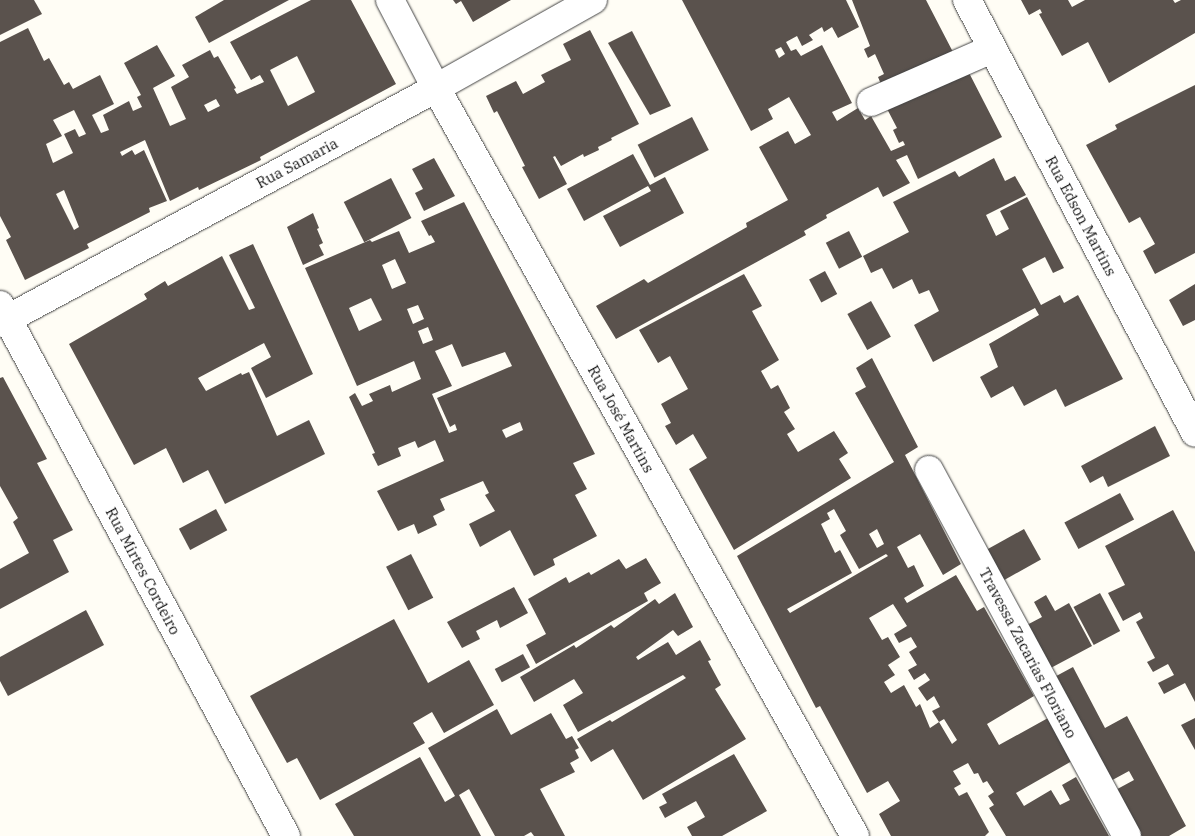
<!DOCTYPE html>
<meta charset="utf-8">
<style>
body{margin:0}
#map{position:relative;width:1195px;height:836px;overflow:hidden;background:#fffdf5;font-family:"IBM Plex Serif",serif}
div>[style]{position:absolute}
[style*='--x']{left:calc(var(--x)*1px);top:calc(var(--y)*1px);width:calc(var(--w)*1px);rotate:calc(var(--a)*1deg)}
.building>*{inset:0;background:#5a524d;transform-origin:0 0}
.roads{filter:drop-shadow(0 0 1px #444) drop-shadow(0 0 1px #444)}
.minor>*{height:28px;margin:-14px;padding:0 14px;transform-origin:14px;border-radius:14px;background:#fff}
span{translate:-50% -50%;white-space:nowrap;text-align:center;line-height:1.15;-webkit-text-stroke:5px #fff;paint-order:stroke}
.street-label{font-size:15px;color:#111}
</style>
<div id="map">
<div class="building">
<i style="clip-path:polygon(0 0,34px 0,42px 14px,0 35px)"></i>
<i style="clip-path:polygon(224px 0,289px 0,209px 43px,195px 17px)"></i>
<i style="clip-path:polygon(evenodd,311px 0,351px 0,396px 84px,260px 157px,261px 160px,199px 190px,198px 187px,170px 201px,145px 140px,120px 152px,122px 156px,132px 150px,135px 155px,144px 150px,167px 201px,149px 208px,150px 212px,87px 244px,89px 248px,25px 280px,6px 240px,11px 237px,0 216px,0 42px,28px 28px,44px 61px,49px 58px,64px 85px,69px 82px,73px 89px,100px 75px,114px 104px,92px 115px,101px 133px,109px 130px,103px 115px,129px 101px,133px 111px,142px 107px,137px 97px,141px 95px,124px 63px,157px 45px,175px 76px,153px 88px,170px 126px,186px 119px,171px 87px,189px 77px,182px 65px,210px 50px,214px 58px,218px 56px,236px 88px,234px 89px,237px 94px,264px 82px,260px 75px,251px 80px,230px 42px,311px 0,297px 56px,315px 92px,288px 106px,270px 70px,297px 56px,311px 0,216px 99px,220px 106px,208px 112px,204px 105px,216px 99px,311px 0,74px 110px,86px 134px,79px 137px,75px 129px,64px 134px,73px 153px,53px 163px,46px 144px,62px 136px,53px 120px,74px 110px,311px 0,64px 190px,79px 227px,74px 230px,56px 194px,64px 190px)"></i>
<i style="clip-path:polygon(453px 0,511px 0,473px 22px,461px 1px,456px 4px)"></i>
<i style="clip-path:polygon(evenodd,682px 0,846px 0,859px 27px,838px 38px,832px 27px,824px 32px,822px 27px,809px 35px,813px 40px,802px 46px,797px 36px,786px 42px,791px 51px,796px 49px,801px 56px,822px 45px,852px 103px,832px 112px,837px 121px,858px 108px,865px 120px,871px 116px,891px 151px,905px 145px,903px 141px,899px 143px,893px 130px,897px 128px,884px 103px,965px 65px,1002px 137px,918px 179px,907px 155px,896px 160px,910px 183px,883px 197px,878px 187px,826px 215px,827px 218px,804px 231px,806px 235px,616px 339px,596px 306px,644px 279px,648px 283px,747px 227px,746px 223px,788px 200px,759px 147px,788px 131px,795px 144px,811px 135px,789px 97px,768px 109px,773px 119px,751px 131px,682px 0,781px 47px,785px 54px,779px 58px,775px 50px,781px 47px)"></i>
<i style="clip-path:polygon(852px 0,926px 0,954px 54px,883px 89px,878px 77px,884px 74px,875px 54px,868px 58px,864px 49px,870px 46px)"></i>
<i style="clip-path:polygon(1021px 0,1068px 0,1072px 7px,1085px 0,1173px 0,1175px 3px,1181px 0,1195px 0,1195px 33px,1109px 83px,1088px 42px,1062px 56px,1039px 14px,1042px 13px,1040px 9px,1029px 15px)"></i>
<i style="clip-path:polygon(590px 30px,639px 124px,611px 138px,612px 140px,598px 147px,599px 150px,584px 157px,583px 154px,561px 166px,555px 156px,553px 157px,567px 184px,539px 199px,522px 167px,525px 166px,497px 111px,494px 113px,486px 96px,516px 81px,523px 94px,545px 82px,541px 75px,571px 60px,563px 44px)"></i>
<i style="clip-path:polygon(632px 31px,671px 106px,650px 115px,608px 43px)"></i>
<i style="clip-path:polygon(1195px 85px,1195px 253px,1155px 274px,1143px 251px,1155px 244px,1140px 217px,1129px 223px,1086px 145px,1117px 129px,1115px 125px)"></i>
<i style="left:692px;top:117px;width:37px;height:61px;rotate:63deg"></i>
<i style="clip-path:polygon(633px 154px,650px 185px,665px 177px,684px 213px,620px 247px,603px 216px,651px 191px,648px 186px,584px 221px,567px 189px)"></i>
<i style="clip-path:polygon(434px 158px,455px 196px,424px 211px,415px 193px,423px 189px,412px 169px)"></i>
<i style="clip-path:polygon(994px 158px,1005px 181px,1015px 176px,1026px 195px,986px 215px,996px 236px,1009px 229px,1000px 211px,1027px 197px,1064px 268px,1053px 273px,1045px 257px,1022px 269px,1041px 305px,1060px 295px,1064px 303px,1078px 295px,1123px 379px,1065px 407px,1056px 389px,1024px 406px,1013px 386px,991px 398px,980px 377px,998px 367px,989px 344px,1039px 315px,1035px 308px,933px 362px,914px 325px,939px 311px,929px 290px,919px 294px,912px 279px,893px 289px,882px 268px,871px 273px,863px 256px,909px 232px,893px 202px,955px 171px,959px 177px)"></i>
<i style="left:391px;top:178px;width:45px;height:53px;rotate:63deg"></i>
<i style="clip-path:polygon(evenodd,464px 202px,595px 454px,573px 463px,587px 489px,575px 495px,597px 536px,553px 559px,555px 565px,534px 576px,510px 530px,480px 547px,469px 524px,495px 511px,485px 495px,489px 493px,483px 481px,440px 499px,445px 510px,433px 516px,437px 525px,418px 534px,414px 524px,398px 531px,377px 491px,444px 461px,435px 440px,418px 448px,415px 441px,398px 448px,401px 456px,378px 466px,372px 454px,375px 453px,349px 397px,355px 393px,362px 406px,373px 401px,369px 394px,390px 385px,392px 392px,421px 379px,414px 361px,357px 386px,305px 268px,370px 240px,372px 242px,399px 231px,409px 253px,435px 242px,431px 235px,429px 236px,421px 221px,464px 202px,395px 259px,406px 283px,392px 289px,382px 265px,395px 259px,464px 202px,371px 298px,382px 320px,359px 331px,349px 308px,371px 298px,464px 202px,418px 305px,424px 319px,413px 324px,407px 309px,418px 305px,464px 202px,428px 327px,433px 340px,423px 344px,418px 331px,428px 327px,464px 202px,452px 344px,462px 367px,505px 352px,512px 366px,437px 398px,450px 427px,455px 424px,457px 430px,449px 433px,432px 394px,452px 386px,435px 351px,452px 344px,464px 202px,520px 422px,523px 430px,506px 438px,502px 430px,520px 422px)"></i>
<i style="clip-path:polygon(313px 213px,319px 228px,317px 229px,323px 243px,319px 245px,324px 255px,303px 265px,287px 227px)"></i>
<i style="left:849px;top:231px;width:29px;height:26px;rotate:63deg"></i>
<i style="clip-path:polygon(253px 244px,313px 374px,266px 398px,251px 368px,271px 357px,264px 343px,198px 378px,206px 391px,241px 373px,242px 375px,249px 372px,277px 436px,309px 420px,325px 454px,225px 504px,208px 470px,183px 483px,166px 448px,134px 465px,69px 344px,147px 299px,144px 294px,165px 281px,168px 286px,222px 256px,249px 310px,255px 308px,229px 255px)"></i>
<i style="left:825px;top:271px;width:26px;height:18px;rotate:62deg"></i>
<i style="clip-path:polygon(744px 274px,762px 306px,752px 311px,779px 360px,761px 371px,771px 389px,778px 385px,790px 408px,784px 412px,795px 429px,787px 434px,798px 452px,834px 431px,848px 453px,839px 459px,851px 478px,734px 550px,689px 469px,707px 458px,693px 434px,676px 445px,665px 426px,671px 423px,661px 404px,688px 389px,670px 356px,658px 363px,639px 330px)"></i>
<i style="clip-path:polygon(1195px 284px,1195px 320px,1183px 326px,1169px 300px)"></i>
<i style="left:871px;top:301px;width:41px;height:27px;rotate:61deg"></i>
<i style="clip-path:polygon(evenodd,872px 358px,918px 447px,905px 455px,961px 564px,943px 575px,920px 534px,897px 547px,908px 568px,914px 565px,924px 586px,904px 598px,907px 603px,956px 575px,977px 611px,984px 607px,1034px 696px,987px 724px,999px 745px,1048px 718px,1072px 761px,1016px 793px,1024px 806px,1051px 790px,1060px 805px,1070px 800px,1062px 785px,1076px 777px,1109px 836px,1006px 836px,989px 808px,994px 805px,988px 796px,994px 792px,987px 781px,983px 783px,978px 773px,974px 774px,968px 763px,953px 771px,961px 784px,954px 788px,959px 796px,967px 792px,989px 832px,985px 836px,891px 836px,879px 814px,900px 801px,888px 781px,867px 793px,820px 706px,816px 708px,737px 556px,894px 462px,855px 393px,866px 387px,856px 368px,872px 358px,834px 509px,846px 531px,840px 535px,859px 569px,886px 554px,888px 556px,790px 613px,787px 609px,852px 573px,840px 550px,835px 553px,821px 524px,830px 519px,827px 513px,834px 509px,872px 358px,877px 529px,884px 544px,877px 548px,869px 534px,877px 529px,872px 358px,893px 604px,907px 626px,894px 634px,899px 643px,911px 637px,917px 647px,909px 652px,917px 665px,908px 670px,914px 680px,925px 673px,930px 680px,918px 688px,927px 701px,934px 696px,940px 707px,932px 711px,939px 722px,944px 719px,957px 740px,952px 744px,939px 722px,930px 728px,920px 704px,916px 707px,904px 685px,891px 693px,884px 682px,895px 675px,888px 665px,900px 657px,888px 637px,882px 640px,869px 618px,893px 604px)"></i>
<i style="clip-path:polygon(3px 377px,47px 459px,37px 463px,73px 530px,53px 540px,69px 572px,0 609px,0 569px,29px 553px,13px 522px,18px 518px,0 486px,0 378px)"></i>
<i style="clip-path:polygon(1155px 426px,1170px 456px,1108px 487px,1103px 476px,1090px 483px,1081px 466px)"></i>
<i style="left:1120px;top:493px;width:30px;height:63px;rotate:62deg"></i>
<i style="left:216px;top:509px;width:24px;height:42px;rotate:62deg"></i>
<i style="clip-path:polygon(1173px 510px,1195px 552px,1195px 702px,1185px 683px,1164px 694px,1158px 683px,1174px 675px,1168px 664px,1153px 672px,1147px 662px,1155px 658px,1136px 622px,1143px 618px,1140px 612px,1123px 621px,1108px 593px,1125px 585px,1105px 546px)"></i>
<i style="left:1024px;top:529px;width:35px;height:48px;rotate:61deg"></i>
<i style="left:411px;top:554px;width:49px;height:28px;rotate:63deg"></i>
<i style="clip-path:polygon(646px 558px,661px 583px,644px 593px,648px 601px,536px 664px,526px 645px,546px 634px,528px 599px,566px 577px,569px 583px,589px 572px,591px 575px,619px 559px,626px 569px)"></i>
<i style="clip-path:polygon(514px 587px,528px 613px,500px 628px,497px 620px,476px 631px,480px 639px,462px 648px,447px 622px)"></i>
<i style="clip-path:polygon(675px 593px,693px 627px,678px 636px,673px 630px,636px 657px,638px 660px,668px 642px,676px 655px,700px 640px,711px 660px,708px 661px,721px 685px,715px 689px,746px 739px,643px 800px,613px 749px,591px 762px,577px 739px,610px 720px,612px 722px,686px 678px,683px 675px,578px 732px,563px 705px,583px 693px,574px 679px,534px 702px,520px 677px,574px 645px,576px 648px,611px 625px,614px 628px,655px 599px,659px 604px)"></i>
<i style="left:1100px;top:593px;width:43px;height:30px;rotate:62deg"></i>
<i style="clip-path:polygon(1046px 595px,1055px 611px,1069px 603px,1092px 646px,1047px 670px,1023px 627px,1042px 617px,1034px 602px)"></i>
<i style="clip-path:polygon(86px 610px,104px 645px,8px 696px,0 681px,0 657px)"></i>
<i style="clip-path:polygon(394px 619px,428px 683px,469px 660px,494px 705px,444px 733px,432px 712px,413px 723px,425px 743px,320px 800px,297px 758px,287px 763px,250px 696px)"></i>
<i style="left:523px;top:654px;width:15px;height:32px;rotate:62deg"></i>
<i style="clip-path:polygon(1073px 667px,1105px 728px,1127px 716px,1186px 826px,1169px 836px,1133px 836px,1110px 793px,1134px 780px,1129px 771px,1105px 784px,1047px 681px)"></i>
<i style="clip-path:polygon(497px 709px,511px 735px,551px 713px,566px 739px,572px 736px,579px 748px,575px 750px,579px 758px,570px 763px,575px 772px,540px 789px,565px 836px,534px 836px,531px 832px,524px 836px,495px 836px,469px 789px,459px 795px,481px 836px,354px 836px,335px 804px,420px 757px,445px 802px,455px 796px,428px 748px)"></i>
<i style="clip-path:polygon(1195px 718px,1195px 750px,1181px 725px)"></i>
<i style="clip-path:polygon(734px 754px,767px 811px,722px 836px,692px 836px,687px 827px,705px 817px,696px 801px,665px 818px,659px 807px,667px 803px,662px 794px)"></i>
</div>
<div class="roads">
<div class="minor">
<i style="--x:390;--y:0;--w:99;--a:62.4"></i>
<i style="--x:436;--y:88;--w:857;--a:60.74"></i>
<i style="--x:967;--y:0;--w:489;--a:62.2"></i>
<i style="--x:871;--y:102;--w:132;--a:-23.7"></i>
<i style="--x:0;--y:305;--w:603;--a:61.69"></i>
<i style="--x:0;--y:323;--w:495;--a:-28.3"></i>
<i style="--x:436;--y:88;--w:180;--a:-29.3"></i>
<i style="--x:929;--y:470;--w:416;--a:61.6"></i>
</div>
</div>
<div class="street-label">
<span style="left:297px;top:163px;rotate:-28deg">Rua Samaria</span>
<span style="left:1081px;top:216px;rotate:62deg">Rua Edson Martins</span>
<span style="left:621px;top:419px;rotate:61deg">Rua José Martins</span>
<span style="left:143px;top:571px;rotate:62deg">Rua Mirtes Cordeiro</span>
<span style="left:1028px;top:653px;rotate:62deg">Travessa Zacarias Floriano</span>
</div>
</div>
